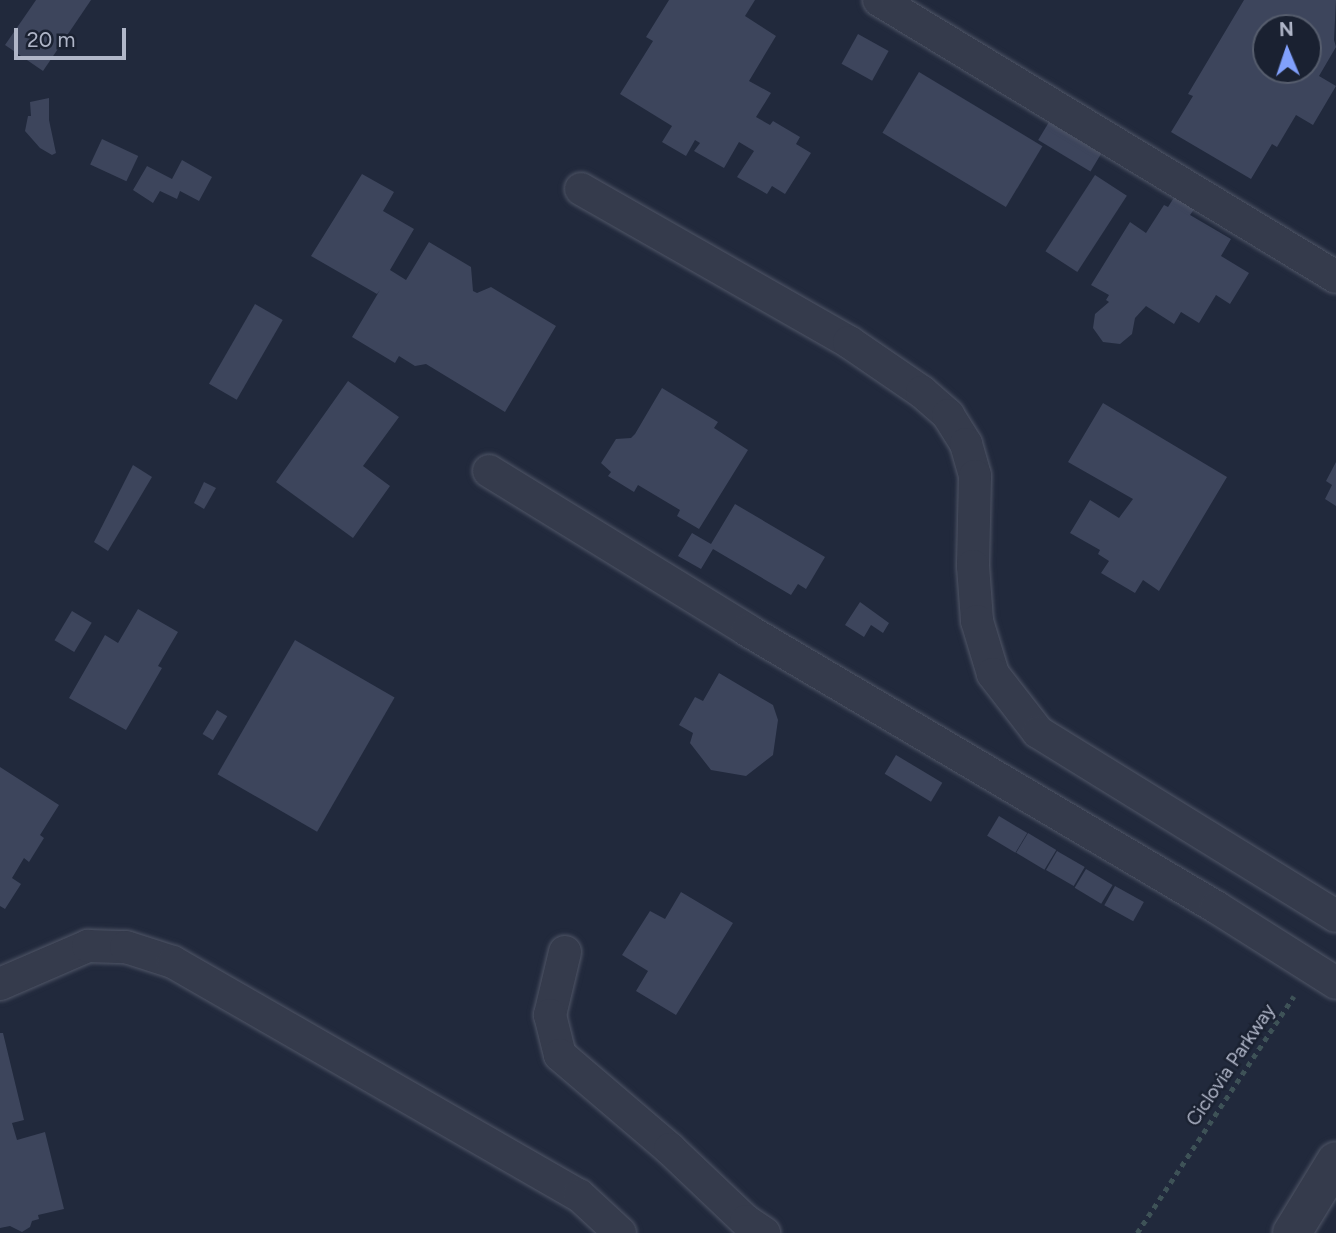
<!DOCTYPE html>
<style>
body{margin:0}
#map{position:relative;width:1336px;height:1233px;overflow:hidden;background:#21293c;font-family:Figtree,sans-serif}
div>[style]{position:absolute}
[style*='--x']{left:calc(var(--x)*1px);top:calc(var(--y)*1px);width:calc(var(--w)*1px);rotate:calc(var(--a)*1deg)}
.building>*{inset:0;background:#3d455c;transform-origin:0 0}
.path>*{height:4.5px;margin-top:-2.25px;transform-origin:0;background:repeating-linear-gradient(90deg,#3e5257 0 5px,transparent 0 10px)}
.roads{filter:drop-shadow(0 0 2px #505667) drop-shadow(0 0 2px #505667)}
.minor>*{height:32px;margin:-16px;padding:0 16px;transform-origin:16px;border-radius:16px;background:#353b4c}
.tertiary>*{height:38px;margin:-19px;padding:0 19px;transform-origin:19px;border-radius:19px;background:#353b4c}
span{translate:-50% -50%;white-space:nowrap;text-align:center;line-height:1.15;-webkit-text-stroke:5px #1a2131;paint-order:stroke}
.street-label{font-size:19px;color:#b0b6c8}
.north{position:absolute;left:1252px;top:14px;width:70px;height:70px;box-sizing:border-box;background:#1a2131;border:2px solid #565d6d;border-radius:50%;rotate:358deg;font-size:19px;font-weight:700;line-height:28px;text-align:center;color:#b0b6c8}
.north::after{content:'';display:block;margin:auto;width:24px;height:32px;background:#81a0fc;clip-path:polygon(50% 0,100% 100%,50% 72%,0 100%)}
.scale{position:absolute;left:14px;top:28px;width:112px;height:32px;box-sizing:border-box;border:4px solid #b0b6c8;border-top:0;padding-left:9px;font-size:21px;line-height:24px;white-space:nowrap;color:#b0b6c8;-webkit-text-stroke:5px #1a2131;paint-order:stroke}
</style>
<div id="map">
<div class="building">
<i style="clip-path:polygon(36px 0,91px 0,43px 71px,5px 45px)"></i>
<i style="clip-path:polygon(669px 0,755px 0,745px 16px,776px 36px,749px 81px,771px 93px,756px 117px,770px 125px,773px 121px,800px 137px,796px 144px,811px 153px,785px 194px,772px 186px,767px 194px,737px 177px,754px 151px,739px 142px,724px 168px,694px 151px,700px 143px,695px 140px,686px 156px,662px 142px,672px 126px,620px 94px,653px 41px,646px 37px)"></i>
<i style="clip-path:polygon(evenodd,1244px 0,1336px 0,1334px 40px,1336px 47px,1319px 76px,1336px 86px,1313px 125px,1296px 115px,1277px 147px,1272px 144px,1251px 179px,1171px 132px,1193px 96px,1188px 94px,1244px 0,1266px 28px,1308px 28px,1308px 70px,1266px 70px,1266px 28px)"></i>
<i style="left:858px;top:34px;width:35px;height:34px;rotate:29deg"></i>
<i style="left:919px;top:72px;width:144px;height:71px;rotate:31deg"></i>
<i style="clip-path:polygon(49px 98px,49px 120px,56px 153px,52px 155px,40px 148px,25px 131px,28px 116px,31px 116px,30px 102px)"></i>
<i style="left:1049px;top:122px;width:61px;height:21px;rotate:31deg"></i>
<i style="left:102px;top:139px;width:40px;height:28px;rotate:25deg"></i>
<i style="clip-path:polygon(182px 160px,212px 177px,199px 201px,180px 191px,177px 199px,160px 191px,153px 203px,133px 190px,147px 166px,172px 179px)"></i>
<i style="clip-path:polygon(362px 174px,394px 192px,383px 211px,414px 229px,390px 270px,406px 280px,429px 242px,471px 267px,473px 291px,477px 293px,491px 287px,556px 326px,505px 412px,426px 364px,415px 366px,399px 356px,395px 363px,352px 337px,380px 290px,377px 294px,311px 256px)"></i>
<i style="left:1095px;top:175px;width:38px;height:91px;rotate:33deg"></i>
<i style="clip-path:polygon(1175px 196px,1195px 208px,1190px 215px,1231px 239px,1221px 256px,1249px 273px,1230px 304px,1216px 295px,1199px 323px,1181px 312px,1174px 324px,1146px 306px,1135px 318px,1132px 334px,1120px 344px,1103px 342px,1093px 328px,1095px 314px,1109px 302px,1106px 300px,1109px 295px,1091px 285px,1130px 222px,1146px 233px,1164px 205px,1168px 207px)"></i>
<i style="left:255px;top:304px;width:32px;height:92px;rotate:30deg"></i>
<i style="clip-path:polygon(348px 381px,399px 417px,363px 466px,390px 486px,353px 538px,276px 482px)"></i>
<i style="clip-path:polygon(662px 388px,718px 422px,714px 428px,748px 450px,699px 529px,677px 516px,680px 510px,638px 485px,634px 492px,608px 476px,611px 472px,601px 463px,616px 439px,631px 438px,635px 434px)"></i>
<i style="clip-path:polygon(1103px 403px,1227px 477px,1159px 591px,1143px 580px,1135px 593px,1101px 573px,1109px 561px,1098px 554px,1100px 550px,1070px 533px,1090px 500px,1119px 518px,1133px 499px,1068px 462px)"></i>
<i style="clip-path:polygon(1336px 462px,1336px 506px,1325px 499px,1332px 485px,1326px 481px)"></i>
<i style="clip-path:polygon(133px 465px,152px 477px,108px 551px,94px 542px)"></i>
<i style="clip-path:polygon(204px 482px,216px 488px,204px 509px,194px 503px)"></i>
<i style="clip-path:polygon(735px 504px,825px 557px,806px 589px,798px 584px,791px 595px,713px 549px,701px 569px,678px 556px,692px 533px,711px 544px)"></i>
<i style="clip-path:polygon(860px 602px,889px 623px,883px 633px,871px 625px,864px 637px,845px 625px)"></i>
<i style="clip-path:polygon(138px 609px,178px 632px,158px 666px,162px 668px,126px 730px,69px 698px,105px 635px,118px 643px)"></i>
<i style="left:72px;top:611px;width:23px;height:34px;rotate:31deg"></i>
<i style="left:295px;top:640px;width:115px;height:155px;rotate:30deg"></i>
<i style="clip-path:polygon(719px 673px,773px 705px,778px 720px,773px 755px,746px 776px,711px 770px,690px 743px,693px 733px,679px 725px,695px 697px,703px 701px)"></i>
<i style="left:217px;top:710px;width:12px;height:28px;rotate:31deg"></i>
<i style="left:896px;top:755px;width:54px;height:22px;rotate:31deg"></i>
<i style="clip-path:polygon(0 767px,59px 805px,40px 835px,44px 838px,29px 862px,24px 858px,12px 878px,21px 884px,5px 909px,0 906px)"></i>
<i style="left:999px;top:816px;width:33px;height:23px;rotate:31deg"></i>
<i style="left:1028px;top:833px;width:33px;height:23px;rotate:31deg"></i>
<i style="left:1057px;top:851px;width:32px;height:22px;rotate:30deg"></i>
<i style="left:1086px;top:869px;width:31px;height:22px;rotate:31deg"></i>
<i style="left:1115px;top:886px;width:33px;height:22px;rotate:29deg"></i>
<i style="clip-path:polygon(681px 892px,733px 923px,676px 1015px,636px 991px,648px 971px,622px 955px,650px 911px,665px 919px)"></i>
<i style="clip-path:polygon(0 1033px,3px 1033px,24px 1120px,12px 1123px,17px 1140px,45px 1132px,64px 1209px,38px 1215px,39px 1219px,32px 1221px,30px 1227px,22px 1232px,10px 1226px,0 1228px)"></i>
</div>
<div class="path">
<i style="--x:1137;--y:1233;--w:284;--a:-56.5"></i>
</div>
<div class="roads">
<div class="minor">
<i style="--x:879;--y:0;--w:534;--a:31.22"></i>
<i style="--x:581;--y:189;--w:309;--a:29.7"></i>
<i style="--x:849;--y:342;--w:88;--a:34.4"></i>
<i style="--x:922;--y:392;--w:35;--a:41"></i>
<i style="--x:948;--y:415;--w:34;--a:58"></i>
<i style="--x:966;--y:444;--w:33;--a:74"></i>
<i style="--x:975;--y:476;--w:90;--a:91.3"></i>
<i style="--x:973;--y:566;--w:55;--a:85.8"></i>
<i style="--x:977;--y:621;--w:55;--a:73.2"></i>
<i style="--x:993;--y:674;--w:73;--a:52.2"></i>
<i style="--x:1038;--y:732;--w:350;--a:31.7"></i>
<i style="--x:489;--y:471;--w:303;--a:31.6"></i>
<i style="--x:747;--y:630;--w:545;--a:30.57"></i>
<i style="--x:1216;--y:907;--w:142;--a:32.3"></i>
<i style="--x:565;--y:952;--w:65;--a:103.4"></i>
<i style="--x:550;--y:1015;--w:41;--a:76"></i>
<i style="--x:560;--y:1055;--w:145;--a:40.5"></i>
<i style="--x:670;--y:1149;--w:105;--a:43.5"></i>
<i style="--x:746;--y:1221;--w:22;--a:34"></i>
<i style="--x:0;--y:984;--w:96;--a:-23.4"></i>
<i style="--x:88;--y:946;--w:38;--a:2"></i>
<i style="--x:126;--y:947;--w:49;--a:17.7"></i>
<i style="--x:173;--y:962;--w:468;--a:29.9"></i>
<i style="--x:579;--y:1195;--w:56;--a:42.8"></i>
</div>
<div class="tertiary">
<i style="--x:1292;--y:1233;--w:84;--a:-58.6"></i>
</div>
</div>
<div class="street-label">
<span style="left:1231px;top:1065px;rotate:-56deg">Ciclovia Parkway</span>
</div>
<div class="north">N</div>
<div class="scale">20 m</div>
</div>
